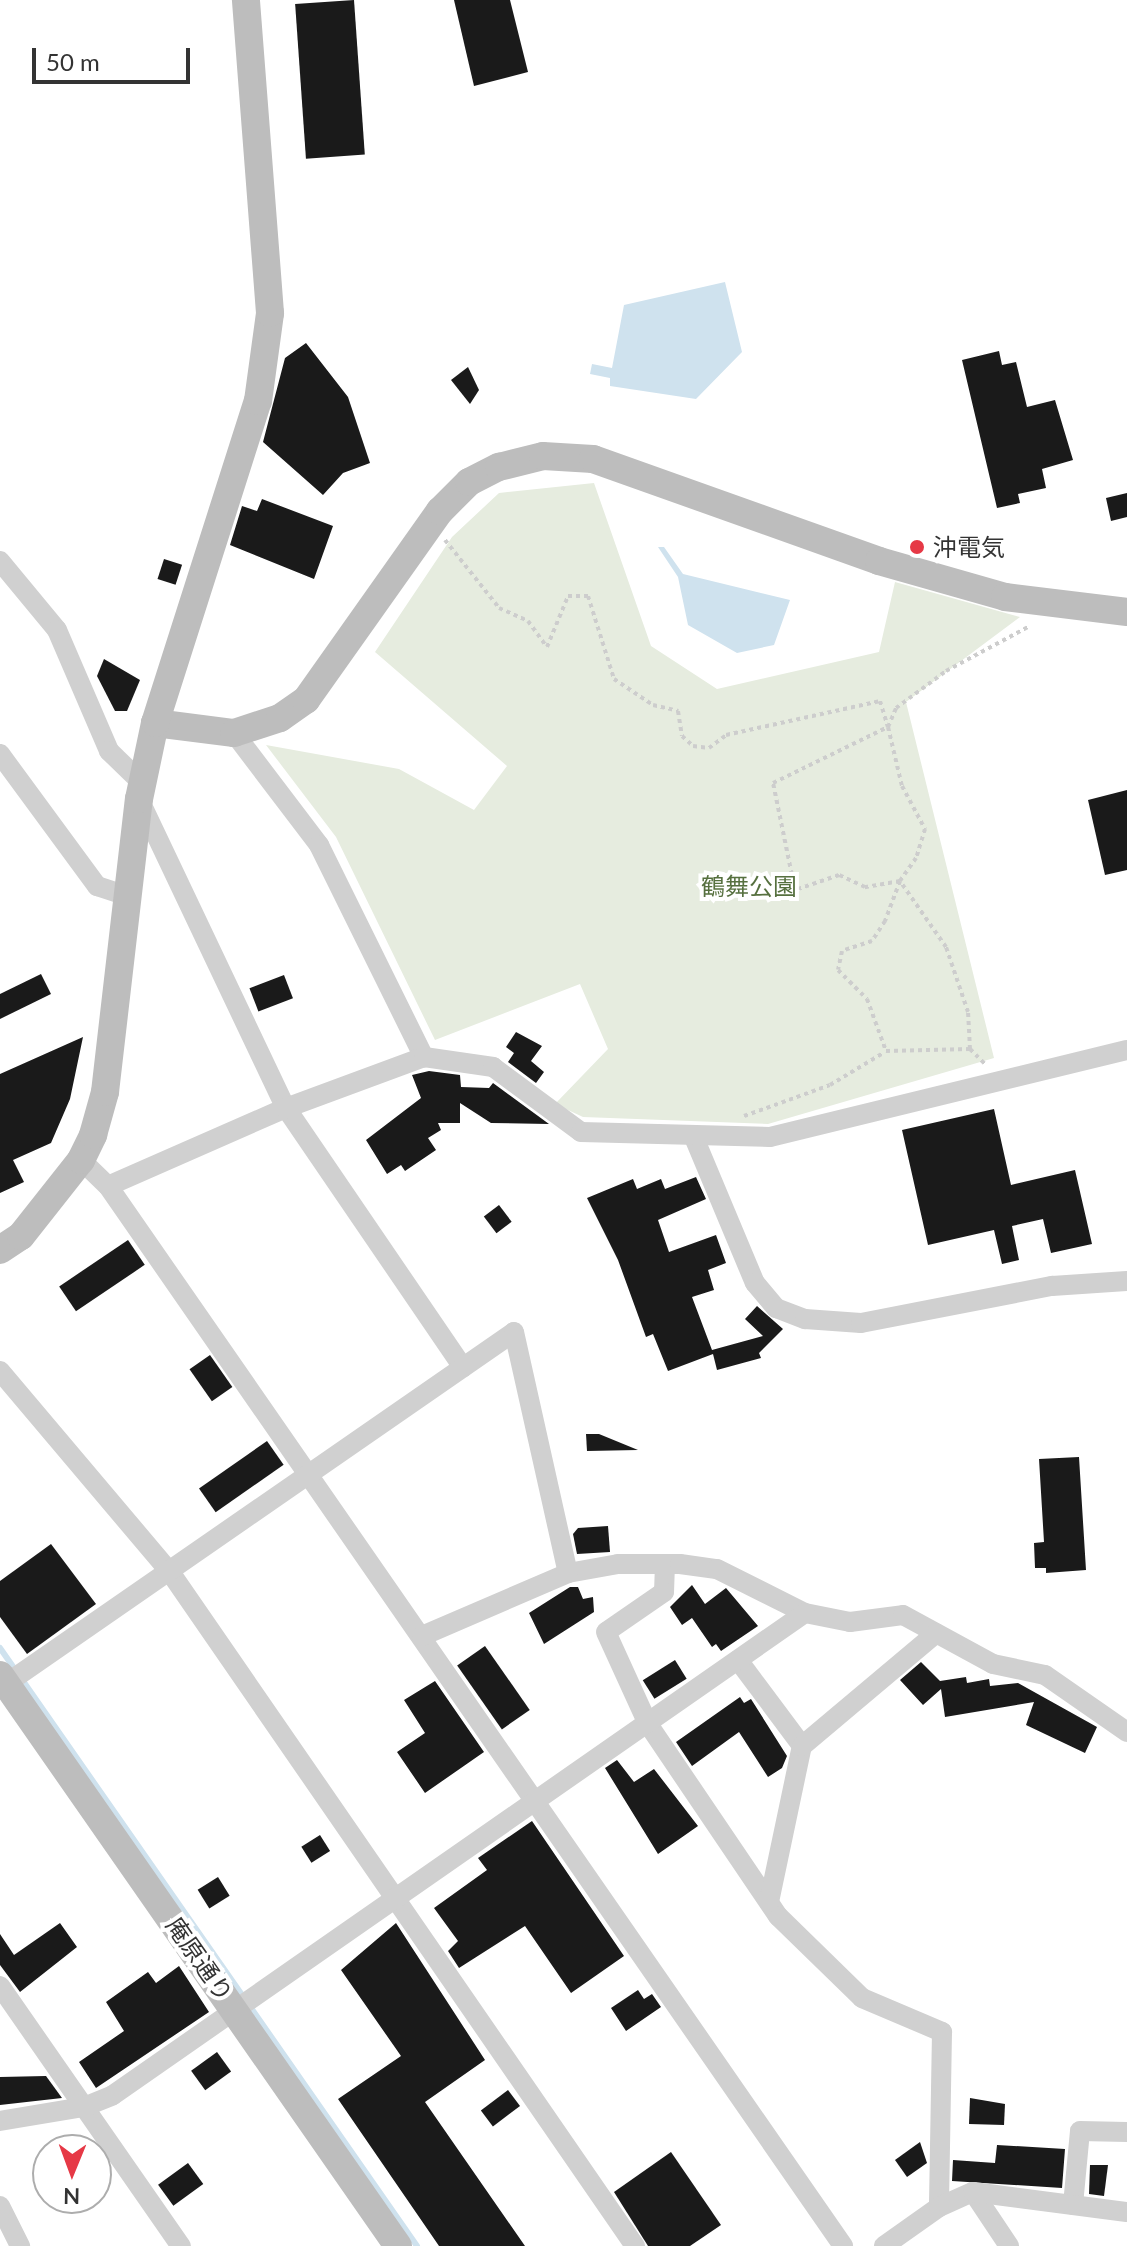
<!DOCTYPE html>
<meta charset="utf-8">
<style>
body{margin:0}
#map{position:relative;width:1127px;height:2246px;overflow:hidden;background:#fff;font-family:Lato,"Noto Sans JP",sans-serif}
div>[style]{position:absolute}
[style*='--x']{left:calc(var(--x)*1px);top:calc(var(--y)*1px);width:calc(var(--w)*1px);rotate:calc(var(--a)*1deg)}
.green>*{inset:0;background:#e6ecdf}
.water>*{inset:0;background:#cfe2ee}
.stream>*{height:6px;margin:-3px;padding:0 3px;transform-origin:3px;border-radius:3px;background:#cfe2ee}
.building>*{inset:0;background:#1a1a1a;transform-origin:0 0}
.path>*{height:4px;margin-top:-2px;transform-origin:0;background:repeating-linear-gradient(90deg,#cdcdcd 0 4px,transparent 0 8px)}
.street>*{height:20px;margin:-10px;padding:0 10px;transform-origin:10px;border-radius:10px;background:#d0d0d0}
.secondary>*{height:28px;margin:-14px;padding:0 14px;transform-origin:14px;border-radius:14px;background:#bdbdbd}
.dots>*{width:22px;height:22px;translate:-50% -50%;box-sizing:border-box;border:4px solid #fff;border-radius:50%}
span{translate:-50% -50%;white-space:nowrap;text-align:center;line-height:1.15;-webkit-text-stroke:8px #fff;paint-order:stroke}
.poi-label{font-size:24px;color:#333}
.left{translate:0 -50%;text-align:left}
.park-label{font-size:24px;color:#56703f}
.street-label{font-size:24px;color:#333}
.north{position:absolute;left:32px;top:2134px;width:80px;height:80px;box-sizing:border-box;background:#fff;border:2px solid #adadad;border-radius:50%;rotate:181deg;font-size:22px;font-weight:700;line-height:32px;text-align:center;color:#333}
.north::after{content:'';display:block;margin:auto;width:28px;height:36px;background:#e63946;clip-path:polygon(50% 0,100% 100%,50% 72%,0 100%)}
.scale{position:absolute;left:32px;top:48px;width:158px;height:36px;box-sizing:border-box;border:4px solid #333;border-top:0;padding-left:10px;font-size:24px;line-height:28px;white-space:nowrap;color:#333;-webkit-text-stroke:6px #fff;paint-order:stroke}
</style>
<div id="map">
<div class="green">
<i style="clip-path:polygon(594px 483px,651px 646px,717px 689px,879px 652px,895px 582px,1020px 617px,906px 702px,994px 1058px,768px 1124px,583px 1117px,555px 1104px,608px 1049px,580px 984px,435px 1040px,336px 837px,266px 745px,399px 769px,474px 810px,507px 766px,375px 652px,452px 537px,499px 493px)"></i>
</div>
<div class="water">
<i style="clip-path:polygon(725px 282px,742px 352px,696px 399px,610px 386px,610px 378px,590px 374px,592px 364px,612px 368px,624px 305px)"></i>
<i style="clip-path:polygon(658px 547px,664px 547px,683px 574px,790px 600px,774px 645px,737px 653px,688px 625px,678px 577px)"></i>
</div>
<div class="stream">
<i style="--x:0;--y:1648;--w:729;--a:55.11"></i>
</div>
<div class="building">
<i style="left:354px;top:0;width:155px;height:59px;rotate:86deg"></i>
<i style="clip-path:polygon(454px 0,510px 0,528px 72px,474px 86px)"></i>
<i style="clip-path:polygon(306px 343px,348px 397px,370px 463px,343px 473px,323px 495px,263px 442px,285px 358px)"></i>
<i style="clip-path:polygon(999px 351px,1002px 365px,1016px 362px,1027px 407px,1055px 400px,1073px 460px,1042px 469px,1046px 488px,1018px 494px,1020px 503px,997px 508px,962px 360px)"></i>
<i style="clip-path:polygon(468px 367px,479px 390px,470px 404px,451px 380px)"></i>
<i style="clip-path:polygon(1127px 493px,1127px 517px,1111px 521px,1106px 498px)"></i>
<i style="clip-path:polygon(262px 499px,333px 526px,314px 579px,230px 545px,242px 506px,257px 511px)"></i>
<i style="left:164px;top:559px;width:19px;height:21px;rotate:18deg"></i>
<i style="clip-path:polygon(104px 659px,140px 680px,127px 711px,115px 711px,97px 676px)"></i>
<i style="clip-path:polygon(1127px 790px,1127px 870px,1105px 875px,1088px 800px)"></i>
<i style="clip-path:polygon(41px 974px,51px 994px,0 1019px,0 994px)"></i>
<i style="left:284px;top:975px;width:25px;height:37px;rotate:69deg"></i>
<i style="clip-path:polygon(516px 1032px,542px 1046px,531px 1061px,544px 1072px,536px 1083px,508px 1062px,514px 1053px,506px 1047px)"></i>
<i style="clip-path:polygon(83px 1037px,70px 1099px,51px 1143px,13px 1160px,24px 1182px,0 1193px,0 1074px)"></i>
<i style="clip-path:polygon(429px 1071px,460px 1075px,461px 1087px,489px 1088px,493px 1083px,549px 1124px,491px 1123px,460px 1103px,460px 1123px,438px 1123px,441px 1130px,428px 1138px,436px 1150px,405px 1171px,401px 1165px,387px 1174px,366px 1140px,421px 1098px,412px 1075px)"></i>
<i style="clip-path:polygon(994px 1109px,1011px 1185px,1075px 1170px,1092px 1244px,1051px 1253px,1043px 1219px,1012px 1226px,1019px 1260px,1002px 1264px,994px 1230px,928px 1245px,902px 1130px)"></i>
<i style="clip-path:polygon(696px 1177px,706px 1199px,658px 1220px,669px 1252px,716px 1235px,726px 1263px,708px 1270px,714px 1290px,692px 1297px,712px 1350px,763px 1336px,745px 1319px,757px 1306px,783px 1329px,759px 1353px,761px 1358px,717px 1370px,713px 1354px,668px 1371px,653px 1334px,646px 1337px,618px 1260px,587px 1198px,633px 1179px,637px 1189px,661px 1179px,665px 1189px)"></i>
<i style="left:499px;top:1205px;width:21px;height:19px;rotate:53deg"></i>
<i style="left:128px;top:1240px;width:30px;height:83px;rotate:56deg"></i>
<i style="left:210px;top:1355px;width:39px;height:25px;rotate:55deg"></i>
<i style="clip-path:polygon(586px 1434px,599px 1434px,638px 1450px,587px 1451px)"></i>
<i style="left:267px;top:1441px;width:29px;height:83px;rotate:55deg"></i>
<i style="clip-path:polygon(1079px 1457px,1086px 1570px,1046px 1573px,1046px 1568px,1035px 1568px,1034px 1543px,1044px 1542px,1039px 1459px)"></i>
<i style="clip-path:polygon(608px 1526px,610px 1552px,577px 1554px,573px 1534px,578px 1528px)"></i>
<i style="clip-path:polygon(51px 1544px,96px 1604px,27px 1654px,0 1617px,0 1581px)"></i>
<i style="clip-path:polygon(692px 1585px,705px 1604px,726px 1588px,758px 1626px,721px 1651px,716px 1644px,712px 1647px,692px 1618px,682px 1625px,670px 1607px)"></i>
<i style="clip-path:polygon(570px 1587px,578px 1587px,583px 1599px,593px 1597px,594px 1612px,544px 1644px,529px 1613px)"></i>
<i style="left:485px;top:1646px;width:78px;height:34px;rotate:55deg"></i>
<i style="left:675px;top:1660px;width:22px;height:38px;rotate:58deg"></i>
<i style="clip-path:polygon(921px 1662px,940px 1681px,966px 1677px,967px 1683px,989px 1679px,990px 1686px,1018px 1683px,1097px 1727px,1085px 1753px,1026px 1725px,1034px 1702px,945px 1717px,941px 1689px,923px 1705px,900px 1680px)"></i>
<i style="clip-path:polygon(435px 1681px,484px 1752px,425px 1793px,397px 1752px,425px 1733px,404px 1700px)"></i>
<i style="clip-path:polygon(740px 1697px,744px 1703px,751px 1699px,787px 1756px,782px 1768px,768px 1777px,739px 1732px,692px 1766px,676px 1742px)"></i>
<i style="clip-path:polygon(617px 1760px,634px 1782px,654px 1769px,698px 1826px,658px 1854px,605px 1768px)"></i>
<i style="clip-path:polygon(532px 1821px,624px 1956px,571px 1993px,525px 1926px,459px 1968px,448px 1951px,458px 1941px,434px 1908px,487px 1870px,478px 1858px)"></i>
<i style="left:320px;top:1835px;width:19px;height:22px;rotate:58deg"></i>
<i style="left:218px;top:1877px;width:22px;height:24px;rotate:58deg"></i>
<i style="clip-path:polygon(60px 1923px,77px 1947px,20px 1992px,0 1965px,0 1934px,14px 1955px)"></i>
<i style="clip-path:polygon(396px 1923px,485px 2060px,425px 2102px,525px 2246px,439px 2246px,338px 2099px,401px 2056px,341px 1970px)"></i>
<i style="clip-path:polygon(179px 1966px,209px 2012px,96px 2088px,79px 2062px,124px 2031px,106px 2002px,148px 1972px,156px 1983px)"></i>
<i style="clip-path:polygon(638px 1990px,644px 1999px,652px 1994px,661px 2007px,626px 2031px,611px 2008px)"></i>
<i style="left:217px;top:2052px;width:24px;height:32px;rotate:54deg"></i>
<i style="clip-path:polygon(46px 2076px,62px 2098px,0 2105px,0 2077px)"></i>
<i style="left:508px;top:2090px;width:20px;height:34px;rotate:53deg"></i>
<i style="clip-path:polygon(970px 2098px,1005px 2104px,1004px 2125px,969px 2124px)"></i>
<i style="clip-path:polygon(920px 2142px,927px 2163px,907px 2177px,895px 2160px)"></i>
<i style="clip-path:polygon(997px 2145px,1065px 2149px,1062px 2188px,952px 2181px,953px 2160px,995px 2163px)"></i>
<i style="clip-path:polygon(671px 2152px,721px 2225px,690px 2246px,648px 2246px,614px 2192px)"></i>
<i style="left:188px;top:2163px;width:26px;height:37px;rotate:54deg"></i>
<i style="clip-path:polygon(1090px 2165px,1108px 2165px,1104px 2196px,1089px 2194px)"></i>
</div>
<div class="path">
<i style="--x:445;--y:540;--w:87;--a:51.5"></i>
<i style="--x:499;--y:608;--w:32;--a:24"></i>
<i style="--x:528;--y:621;--w:32;--a:54"></i>
<i style="--x:547;--y:647;--w:55;--a:-67.6"></i>
<i style="--x:568;--y:596;--w:20;--a:0"></i>
<i style="--x:588;--y:596;--w:87;--a:72.6"></i>
<i style="--x:614;--y:679;--w:47;--a:33.7"></i>
<i style="--x:653;--y:705;--w:26;--a:13"></i>
<i style="--x:678;--y:711;--w:25;--a:81"></i>
<i style="--x:682;--y:736;--w:15;--a:42"></i>
<i style="--x:693;--y:746;--w:16;--a:7"></i>
<i style="--x:709;--y:748;--w:21;--a:-37"></i>
<i style="--x:726;--y:735;--w:158;--a:-12.4"></i>
<i style="--x:880;--y:701;--w:27;--a:73"></i>
<i style="--x:888;--y:727;--w:61;--a:76.7"></i>
<i style="--x:902;--y:786;--w:49;--a:61.9"></i>
<i style="--x:925;--y:829;--w:30;--a:107"></i>
<i style="--x:916;--y:858;--w:28;--a:125"></i>
<i style="--x:900;--y:881;--w:43;--a:110.6"></i>
<i style="--x:885;--y:921;--w:24;--a:123"></i>
<i style="--x:872;--y:941;--w:32;--a:162"></i>
<i style="--x:842;--y:951;--w:19;--a:102"></i>
<i style="--x:838;--y:970;--w:41;--a:45"></i>
<i style="--x:867;--y:999;--w:55;--a:69.9"></i>
<i style="--x:886;--y:1051;--w:84;--a:-1.4"></i>
<i style="--x:970;--y:1049;--w:37;--a:-93"></i>
<i style="--x:968;--y:1012;--w:69;--a:-108.7"></i>
<i style="--x:946;--y:947;--w:80;--a:-124.9"></i>
<i style="--x:900;--y:881;--w:36;--a:170"></i>
<i style="--x:865;--y:887;--w:29;--a:-155"></i>
<i style="--x:839;--y:875;--w:46;--a:161.2"></i>
<i style="--x:795;--y:890;--w:109;--a:-101.6"></i>
<i style="--x:773;--y:783;--w:128;--a:-26"></i>
<i style="--x:888;--y:727;--w:21;--a:-67"></i>
<i style="--x:896;--y:708;--w:62;--a:-36.5"></i>
<i style="--x:946;--y:671;--w:95;--a:-28.2"></i>
<i style="--x:970;--y:1049;--w:21;--a:45"></i>
<i style="--x:744;--y:1116;--w:91;--a:-19.8"></i>
<i style="--x:830;--y:1085;--w:64;--a:-31"></i>
</div>
<div class="street">
<i style="--x:0;--y:561;--w:89;--a:50.4"></i>
<i style="--x:57;--y:630;--w:132;--a:66.7"></i>
<i style="--x:109;--y:751;--w:46;--a:44.1"></i>
<i style="--x:234;--y:733;--w:141;--a:52.8"></i>
<i style="--x:319;--y:845;--w:237;--a:63.7"></i>
<i style="--x:0;--y:754;--w:164;--a:53.7"></i>
<i style="--x:97;--y:886;--w:32;--a:18"></i>
<i style="--x:139;--y:799;--w:342;--a:64.6"></i>
<i style="--x:286;--y:1108;--w:314;--a:55.7"></i>
<i style="--x:693;--y:1135;--w:160;--a:67.3"></i>
<i style="--x:755;--y:1283;--w:33;--a:50"></i>
<i style="--x:776;--y:1308;--w:31;--a:21"></i>
<i style="--x:805;--y:1319;--w:56;--a:4.1"></i>
<i style="--x:861;--y:1323;--w:195;--a:-11"></i>
<i style="--x:1052;--y:1286;--w:75;--a:-3.8"></i>
<i style="--x:81;--y:1160;--w:37;--a:44"></i>
<i style="--x:108;--y:1186;--w:1290;--a:55.26"></i>
<i style="--x:108;--y:1186;--w:194;--a:-23.7"></i>
<i style="--x:286;--y:1108;--w:147;--a:-20.3"></i>
<i style="--x:424;--y:1057;--w:70;--a:8.2"></i>
<i style="--x:493;--y:1067;--w:109;--a:36.5"></i>
<i style="--x:581;--y:1132;--w:189;--a:1.5"></i>
<i style="--x:770;--y:1137;--w:367;--a:-13.7"></i>
<i style="--x:0;--y:1371;--w:263;--a:49.8"></i>
<i style="--x:170;--y:1572;--w:819;--a:55.4"></i>
<i style="--x:665;--y:1564;--w:28;--a:92"></i>
<i style="--x:664;--y:1592;--w:70;--a:145.4"></i>
<i style="--x:606;--y:1632;--w:101;--a:65.5"></i>
<i style="--x:648;--y:1724;--w:232;--a:55.9"></i>
<i style="--x:778;--y:1916;--w:117;--a:44.3"></i>
<i style="--x:862;--y:1998;--w:87;--a:23"></i>
<i style="--x:942;--y:2032;--w:175;--a:91"></i>
<i style="--x:422;--y:1636;--w:159;--a:-23.3"></i>
<i style="--x:568;--y:1573;--w:51;--a:-10.2"></i>
<i style="--x:618;--y:1564;--w:62;--a:0"></i>
<i style="--x:680;--y:1564;--w:37;--a:8"></i>
<i style="--x:717;--y:1569;--w:98;--a:26.6"></i>
<i style="--x:805;--y:1613;--w:46;--a:11.3"></i>
<i style="--x:850;--y:1622;--w:53;--a:-7.5"></i>
<i style="--x:903;--y:1615;--w:102;--a:28.6"></i>
<i style="--x:993;--y:1664;--w:53;--a:11.9"></i>
<i style="--x:1045;--y:1675;--w:100;--a:34.8"></i>
<i style="--x:738;--y:1660;--w:107;--a:53.3"></i>
<i style="--x:0;--y:1688;--w:625;--a:-34.71"></i>
<i style="--x:514;--y:1332;--w:247;--a:77.4"></i>
<i style="--x:769;--y:1902;--w:159;--a:-78.1"></i>
<i style="--x:802;--y:1746;--w:175;--a:-40.1"></i>
<i style="--x:0;--y:1986;--w:317;--a:55.2"></i>
<i style="--x:0;--y:2121;--w:85;--a:-9.5"></i>
<i style="--x:84;--y:2107;--w:31;--a:-22"></i>
<i style="--x:113;--y:2095;--w:843;--a:-34.86"></i>
<i style="--x:973;--y:2192;--w:65;--a:56.3"></i>
<i style="--x:1073;--y:2205;--w:74;--a:-84.6"></i>
<i style="--x:1080;--y:2131;--w:47;--a:1.2"></i>
<i style="--x:0;--y:2206;--w:45;--a:63.4"></i>
<i style="--x:884;--y:2246;--w:67;--a:-35.3"></i>
<i style="--x:939;--y:2207;--w:37;--a:-24"></i>
<i style="--x:973;--y:2192;--w:155;--a:7.4"></i>
</div>
<div class="secondary">
<i style="--x:155;--y:723;--w:80;--a:7.2"></i>
<i style="--x:234;--y:733;--w:48;--a:-18.1"></i>
<i style="--x:280;--y:718;--w:32;--a:-35"></i>
<i style="--x:306;--y:700;--w:232;--a:-54.7"></i>
<i style="--x:440;--y:511;--w:41;--a:-45"></i>
<i style="--x:469;--y:482;--w:34;--a:-27"></i>
<i style="--x:499;--y:467;--w:45;--a:-14"></i>
<i style="--x:543;--y:456;--w:50;--a:3.4"></i>
<i style="--x:593;--y:459;--w:304;--a:19.6"></i>
<i style="--x:879;--y:561;--w:131;--a:15.9"></i>
<i style="--x:1005;--y:597;--w:123;--a:7"></i>
<i style="--x:0;--y:1250;--w:25;--a:-34"></i>
<i style="--x:21;--y:1236;--w:97;--a:-51.7"></i>
<i style="--x:81;--y:1160;--w:28;--a:-64"></i>
<i style="--x:93;--y:1135;--w:45;--a:-74.4"></i>
<i style="--x:105;--y:1092;--w:295;--a:-83.4"></i>
<i style="--x:139;--y:799;--w:78;--a:-78.1"></i>
<i style="--x:155;--y:723;--w:338;--a:-72.3"></i>
<i style="--x:258;--y:401;--w:89;--a:-82.2"></i>
<i style="--x:270;--y:313;--w:314;--a:-94.4"></i>
<i style="--x:0;--y:1675;--w:696;--a:55.12"></i>
</div>
<div class="dots">
<i style="left:917px;top:547px;background:#e63946"></i>
</div>
<div class="poi-label">
<span class="left" style="left:933px;top:547px">沖電気</span>
</div>
<div class="park-label">
<span style="left:749px;top:886px">鶴舞公園</span>
</div>
<div class="street-label">
<span style="left:200px;top:1959px;rotate:55deg">庵原通り</span>
</div>
<div class="north">N</div>
<div class="scale">50 m</div>
</div>
